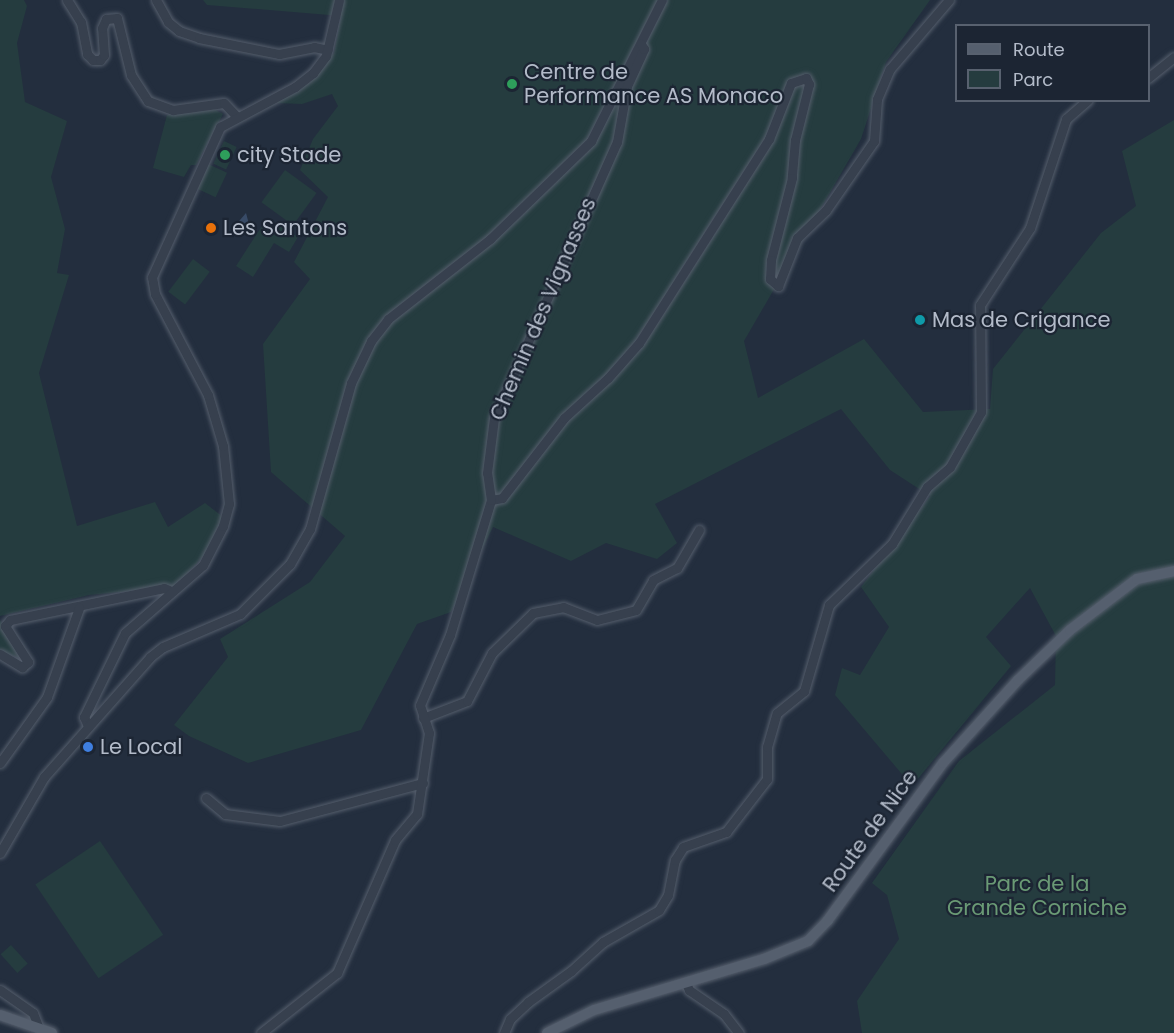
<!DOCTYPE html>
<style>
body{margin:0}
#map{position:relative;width:1174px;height:1033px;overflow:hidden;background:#232e3e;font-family:Poppins,sans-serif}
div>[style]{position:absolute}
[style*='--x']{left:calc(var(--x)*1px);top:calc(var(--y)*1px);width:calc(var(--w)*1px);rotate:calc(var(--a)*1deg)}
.green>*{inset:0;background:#253c3f;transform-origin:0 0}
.water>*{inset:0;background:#384b67}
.roads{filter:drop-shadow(0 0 2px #555e6c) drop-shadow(0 0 2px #555e6c)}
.minor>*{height:9px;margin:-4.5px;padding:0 4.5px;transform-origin:4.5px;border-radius:4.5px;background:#37404e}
.major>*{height:10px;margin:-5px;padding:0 5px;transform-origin:5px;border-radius:5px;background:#555f6e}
.dots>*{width:16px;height:16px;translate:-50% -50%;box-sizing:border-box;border:3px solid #1c2533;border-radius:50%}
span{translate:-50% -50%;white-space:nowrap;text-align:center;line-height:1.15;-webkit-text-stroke:4.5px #1c2533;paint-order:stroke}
.poi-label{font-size:21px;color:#b3bbc9}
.left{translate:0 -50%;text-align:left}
.street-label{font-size:21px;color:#b3bbc9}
.park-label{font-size:21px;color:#6a9a75}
.legend{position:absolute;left:955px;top:24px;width:195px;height:78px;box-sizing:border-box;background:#1c2533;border:2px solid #58616f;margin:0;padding:8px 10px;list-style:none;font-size:18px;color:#b3bbc9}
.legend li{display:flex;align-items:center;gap:12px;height:30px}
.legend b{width:30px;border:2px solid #58616f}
</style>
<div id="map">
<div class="green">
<i style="clip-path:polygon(0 0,24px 0,27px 6px,17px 43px,25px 102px,67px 121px,51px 177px,65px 229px,57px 273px,69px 275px,39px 373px,77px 526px,155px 502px,168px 527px,205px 503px,223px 517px,203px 557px,174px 587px,89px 595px,0 616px)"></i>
<i style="clip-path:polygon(203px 0,930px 0,886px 62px,861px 139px,744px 341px,758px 398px,864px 339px,923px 412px,990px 409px,993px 369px,1101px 233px,1136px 206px,1122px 151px,1174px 120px,1174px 1033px,862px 1033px,857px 1001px,899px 939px,887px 895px,872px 883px,959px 761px,1055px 685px,1056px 636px,1030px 588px,986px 637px,1011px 666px,912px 786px,835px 695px,842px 668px,860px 675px,889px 627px,861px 587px,930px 496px,890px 470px,841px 409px,655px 504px,677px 543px,657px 559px,606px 543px,571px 561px,493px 527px,451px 612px,417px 624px,361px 730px,248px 763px,189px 736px,174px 725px,228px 657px,220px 639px,310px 582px,345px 536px,271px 472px,263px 344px,310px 279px,294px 262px,328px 197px,300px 170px,313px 139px,338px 106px,332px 94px,302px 104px,276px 103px,309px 81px,334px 53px,341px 16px,207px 5px)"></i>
<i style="clip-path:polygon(212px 108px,223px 114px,196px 165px,191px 165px,184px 177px,153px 168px,167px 115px)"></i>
<i style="left:224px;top:141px;width:14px;height:25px;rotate:25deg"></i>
<i style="left:208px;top:164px;width:21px;height:27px;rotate:25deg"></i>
<i style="left:285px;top:170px;width:39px;height:40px;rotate:36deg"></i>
<i style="clip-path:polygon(267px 218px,298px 237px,289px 252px,274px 243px,253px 277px,236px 266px)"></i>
<i style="left:193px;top:259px;width:21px;height:41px;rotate:37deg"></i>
<i style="clip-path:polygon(0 620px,19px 658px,0 651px)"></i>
<i style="left:100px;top:841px;width:113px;height:78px;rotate:56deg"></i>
<i style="left:11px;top:945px;width:25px;height:14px;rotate:48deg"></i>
</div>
<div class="water">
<i style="clip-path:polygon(246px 213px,250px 228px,242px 234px,234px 227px)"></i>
</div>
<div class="roads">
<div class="minor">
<i style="--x:67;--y:0;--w:26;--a:58"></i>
<i style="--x:81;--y:22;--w:33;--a:79"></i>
<i style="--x:87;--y:54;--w:8;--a:45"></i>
<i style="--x:93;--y:60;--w:7;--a:0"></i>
<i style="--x:100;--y:60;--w:6;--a:-51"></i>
<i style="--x:104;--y:55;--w:27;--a:-94"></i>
<i style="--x:102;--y:28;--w:10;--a:-66"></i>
<i style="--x:106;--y:19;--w:11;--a:-5"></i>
<i style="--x:117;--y:18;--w:59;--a:76.2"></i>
<i style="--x:131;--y:75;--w:31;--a:57"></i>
<i style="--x:148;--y:101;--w:27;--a:20"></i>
<i style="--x:173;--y:110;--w:51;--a:-7.8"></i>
<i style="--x:224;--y:103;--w:18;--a:47"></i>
<i style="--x:156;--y:0;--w:25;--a:61"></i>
<i style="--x:168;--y:22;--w:14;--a:39"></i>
<i style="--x:179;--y:31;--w:21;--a:19"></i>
<i style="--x:199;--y:38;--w:82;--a:11.3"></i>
<i style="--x:279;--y:54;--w:36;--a:-11"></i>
<i style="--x:314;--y:47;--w:14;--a:12"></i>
<i style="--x:1148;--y:78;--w:33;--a:-39"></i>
<i style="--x:491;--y:500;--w:11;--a:-10"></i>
<i style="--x:502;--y:498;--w:101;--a:-52.2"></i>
<i style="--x:564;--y:418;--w:59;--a:-42.3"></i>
<i style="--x:608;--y:378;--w:47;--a:-48.5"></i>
<i style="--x:639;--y:343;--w:242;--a:-57.5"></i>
<i style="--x:769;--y:139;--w:60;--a:-68.6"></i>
<i style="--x:791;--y:83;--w:16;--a:-18"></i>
<i style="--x:806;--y:78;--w:7;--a:63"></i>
<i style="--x:809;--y:84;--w:58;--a:104"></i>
<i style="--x:795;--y:140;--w:38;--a:95"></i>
<i style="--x:792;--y:178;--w:85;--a:104.4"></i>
<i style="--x:771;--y:260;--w:19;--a:93"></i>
<i style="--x:770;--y:279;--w:11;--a:41"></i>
<i style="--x:778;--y:286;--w:52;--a:-68.4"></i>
<i style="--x:797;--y:238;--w:40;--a:-44"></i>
<i style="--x:826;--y:210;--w:84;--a:-55.2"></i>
<i style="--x:874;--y:141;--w:42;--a:-85.9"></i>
<i style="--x:877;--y:99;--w:33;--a:-67"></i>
<i style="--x:890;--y:69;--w:91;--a:-49.5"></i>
<i style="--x:0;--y:654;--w:26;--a:31"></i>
<i style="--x:22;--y:667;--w:8;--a:-40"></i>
<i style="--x:28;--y:662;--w:43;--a:-122.6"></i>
<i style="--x:5;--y:626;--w:8;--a:-50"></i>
<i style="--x:10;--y:620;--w:157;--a:-11.7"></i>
<i style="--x:164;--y:588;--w:8;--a:23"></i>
<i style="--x:423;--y:718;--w:47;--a:-21.1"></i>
<i style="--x:467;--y:701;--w:54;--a:-62.5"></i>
<i style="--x:492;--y:653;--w:57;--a:-44.3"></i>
<i style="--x:533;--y:613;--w:31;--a:-11"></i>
<i style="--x:563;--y:607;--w:36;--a:21"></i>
<i style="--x:597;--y:620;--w:40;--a:-14.4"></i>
<i style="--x:636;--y:610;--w:34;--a:-60"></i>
<i style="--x:653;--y:580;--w:27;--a:-27"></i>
<i style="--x:677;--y:568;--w:44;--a:-59.9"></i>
<i style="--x:88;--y:726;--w:10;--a:-114"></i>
<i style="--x:84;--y:717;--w:93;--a:-64"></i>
<i style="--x:125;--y:633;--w:103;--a:-41.1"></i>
<i style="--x:203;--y:565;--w:44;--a:-62.9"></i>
<i style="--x:223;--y:526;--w:23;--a:-75"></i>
<i style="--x:229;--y:504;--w:58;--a:-95.9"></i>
<i style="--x:223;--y:446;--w:53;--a:-106.4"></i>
<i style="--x:208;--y:395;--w:114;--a:-117.7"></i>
<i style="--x:155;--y:294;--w:17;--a:-100"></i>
<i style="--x:152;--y:277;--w:165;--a:-65.6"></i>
<i style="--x:220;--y:127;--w:85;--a:-28.1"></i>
<i style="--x:295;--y:87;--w:23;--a:-38"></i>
<i style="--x:313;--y:73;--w:21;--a:-53"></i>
<i style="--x:326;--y:56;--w:57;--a:-76.9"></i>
<i style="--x:0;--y:763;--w:81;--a:-54.5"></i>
<i style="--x:47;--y:697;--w:95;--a:-70.2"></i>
<i style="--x:206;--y:798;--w:25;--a:40"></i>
<i style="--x:225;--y:814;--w:55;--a:7.3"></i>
<i style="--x:280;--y:821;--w:148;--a:-14.9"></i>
<i style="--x:0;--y:853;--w:88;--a:-59.9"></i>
<i style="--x:44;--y:777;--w:160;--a:-48.5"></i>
<i style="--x:150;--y:657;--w:16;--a:-38"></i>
<i style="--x:163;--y:647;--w:84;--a:-23.2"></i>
<i style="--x:240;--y:614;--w:71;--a:-45"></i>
<i style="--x:290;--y:564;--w:40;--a:-60.3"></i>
<i style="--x:310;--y:529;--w:152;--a:-74.3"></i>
<i style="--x:351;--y:383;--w:47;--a:-64.5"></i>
<i style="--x:371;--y:341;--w:28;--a:-52"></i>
<i style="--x:388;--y:319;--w:130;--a:-38.1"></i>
<i style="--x:490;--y:239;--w:141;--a:-44.1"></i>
<i style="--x:591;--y:141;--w:158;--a:-63.3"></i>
<i style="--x:686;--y:983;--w:8;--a:67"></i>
<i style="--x:689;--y:990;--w:42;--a:34.4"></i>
<i style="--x:724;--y:1014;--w:24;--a:52"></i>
<i style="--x:0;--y:990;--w:40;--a:34.9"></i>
<i style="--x:33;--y:1013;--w:14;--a:69"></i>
<i style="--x:261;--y:1033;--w:97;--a:-38.3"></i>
<i style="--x:337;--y:973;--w:145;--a:-66.4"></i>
<i style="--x:395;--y:840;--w:34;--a:-50"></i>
<i style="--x:417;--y:814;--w:82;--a:-81.6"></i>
<i style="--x:429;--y:733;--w:29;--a:-108"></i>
<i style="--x:420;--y:705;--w:76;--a:-66.8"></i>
<i style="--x:450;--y:635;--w:141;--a:-73.1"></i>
<i style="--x:491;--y:500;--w:27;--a:-98"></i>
<i style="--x:487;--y:473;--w:55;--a:-82.7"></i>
<i style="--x:494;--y:418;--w:302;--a:-66"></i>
<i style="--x:617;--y:142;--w:57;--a:-79.9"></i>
<i style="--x:627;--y:86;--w:41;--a:-65.3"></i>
<i style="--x:644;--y:49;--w:6;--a:-121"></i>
<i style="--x:504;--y:1033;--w:15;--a:-67"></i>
<i style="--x:510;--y:1019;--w:25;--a:-43"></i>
<i style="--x:528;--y:1002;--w:53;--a:-35.8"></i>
<i style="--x:571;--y:971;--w:43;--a:-42.2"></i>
<i style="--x:603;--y:942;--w:64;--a:-29.7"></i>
<i style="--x:659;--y:910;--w:17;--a:-59"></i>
<i style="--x:668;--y:895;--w:36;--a:-79"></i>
<i style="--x:675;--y:860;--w:15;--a:-58"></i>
<i style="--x:683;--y:847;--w:46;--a:-19.2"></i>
<i style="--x:726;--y:832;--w:67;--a:-52.3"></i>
<i style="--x:767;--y:779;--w:32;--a:-90"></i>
<i style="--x:767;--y:747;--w:35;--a:-74"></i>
<i style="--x:777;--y:713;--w:35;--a:-39"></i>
<i style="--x:804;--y:691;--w:90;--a:-73.8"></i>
<i style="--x:829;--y:605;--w:88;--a:-44.1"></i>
<i style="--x:892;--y:544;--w:67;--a:-58.4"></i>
<i style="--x:927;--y:487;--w:30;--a:-41"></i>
<i style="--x:950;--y:467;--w:63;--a:-60.6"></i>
<i style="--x:981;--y:412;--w:107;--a:-90.5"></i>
<i style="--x:980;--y:305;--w:92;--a:-57"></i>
<i style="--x:1030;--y:228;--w:115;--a:-71.7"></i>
<i style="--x:1066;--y:119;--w:29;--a:-41"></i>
</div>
<div class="major">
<i style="--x:0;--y:1015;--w:55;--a:19.1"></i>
<i style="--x:547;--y:1033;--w:52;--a:-26.1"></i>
<i style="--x:594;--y:1010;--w:177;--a:-16.7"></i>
<i style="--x:764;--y:959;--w:48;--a:-22.2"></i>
<i style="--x:808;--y:941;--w:29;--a:-46"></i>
<i style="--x:828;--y:920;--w:195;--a:-53.8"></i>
<i style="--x:943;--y:763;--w:112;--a:-47.9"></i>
<i style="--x:1018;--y:680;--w:72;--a:-43.9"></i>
<i style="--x:1070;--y:630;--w:84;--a:-37.3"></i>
<i style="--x:1137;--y:579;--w:38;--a:-12"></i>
</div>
</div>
<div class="dots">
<i style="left:512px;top:84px;background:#2e9e5b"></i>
<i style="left:225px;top:155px;background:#2e9e5b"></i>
<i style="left:211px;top:228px;background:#e8710a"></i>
<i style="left:920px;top:320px;background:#0f9aa8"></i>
<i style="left:88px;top:747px;background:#3f7fe0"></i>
</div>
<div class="poi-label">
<span class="left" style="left:524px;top:84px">Centre de<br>Performance AS Monaco</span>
<span class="left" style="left:237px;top:155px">city Stade</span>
<span class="left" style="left:223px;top:228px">Les Santons</span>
<span class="left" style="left:932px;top:320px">Mas de Crigance</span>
<span class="left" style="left:100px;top:747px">Le Local</span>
</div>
<div class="street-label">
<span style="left:543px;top:309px;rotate:-67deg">Chemin des Vignasses</span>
<span style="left:870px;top:831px;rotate:-54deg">Route de Nice</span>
</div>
<div class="park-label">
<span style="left:1037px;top:896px">Parc de la<br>Grande Corniche</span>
</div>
<ul class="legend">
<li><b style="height:8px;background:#555f6e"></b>Route</li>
<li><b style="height:16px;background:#253c3f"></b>Parc</li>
</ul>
</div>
